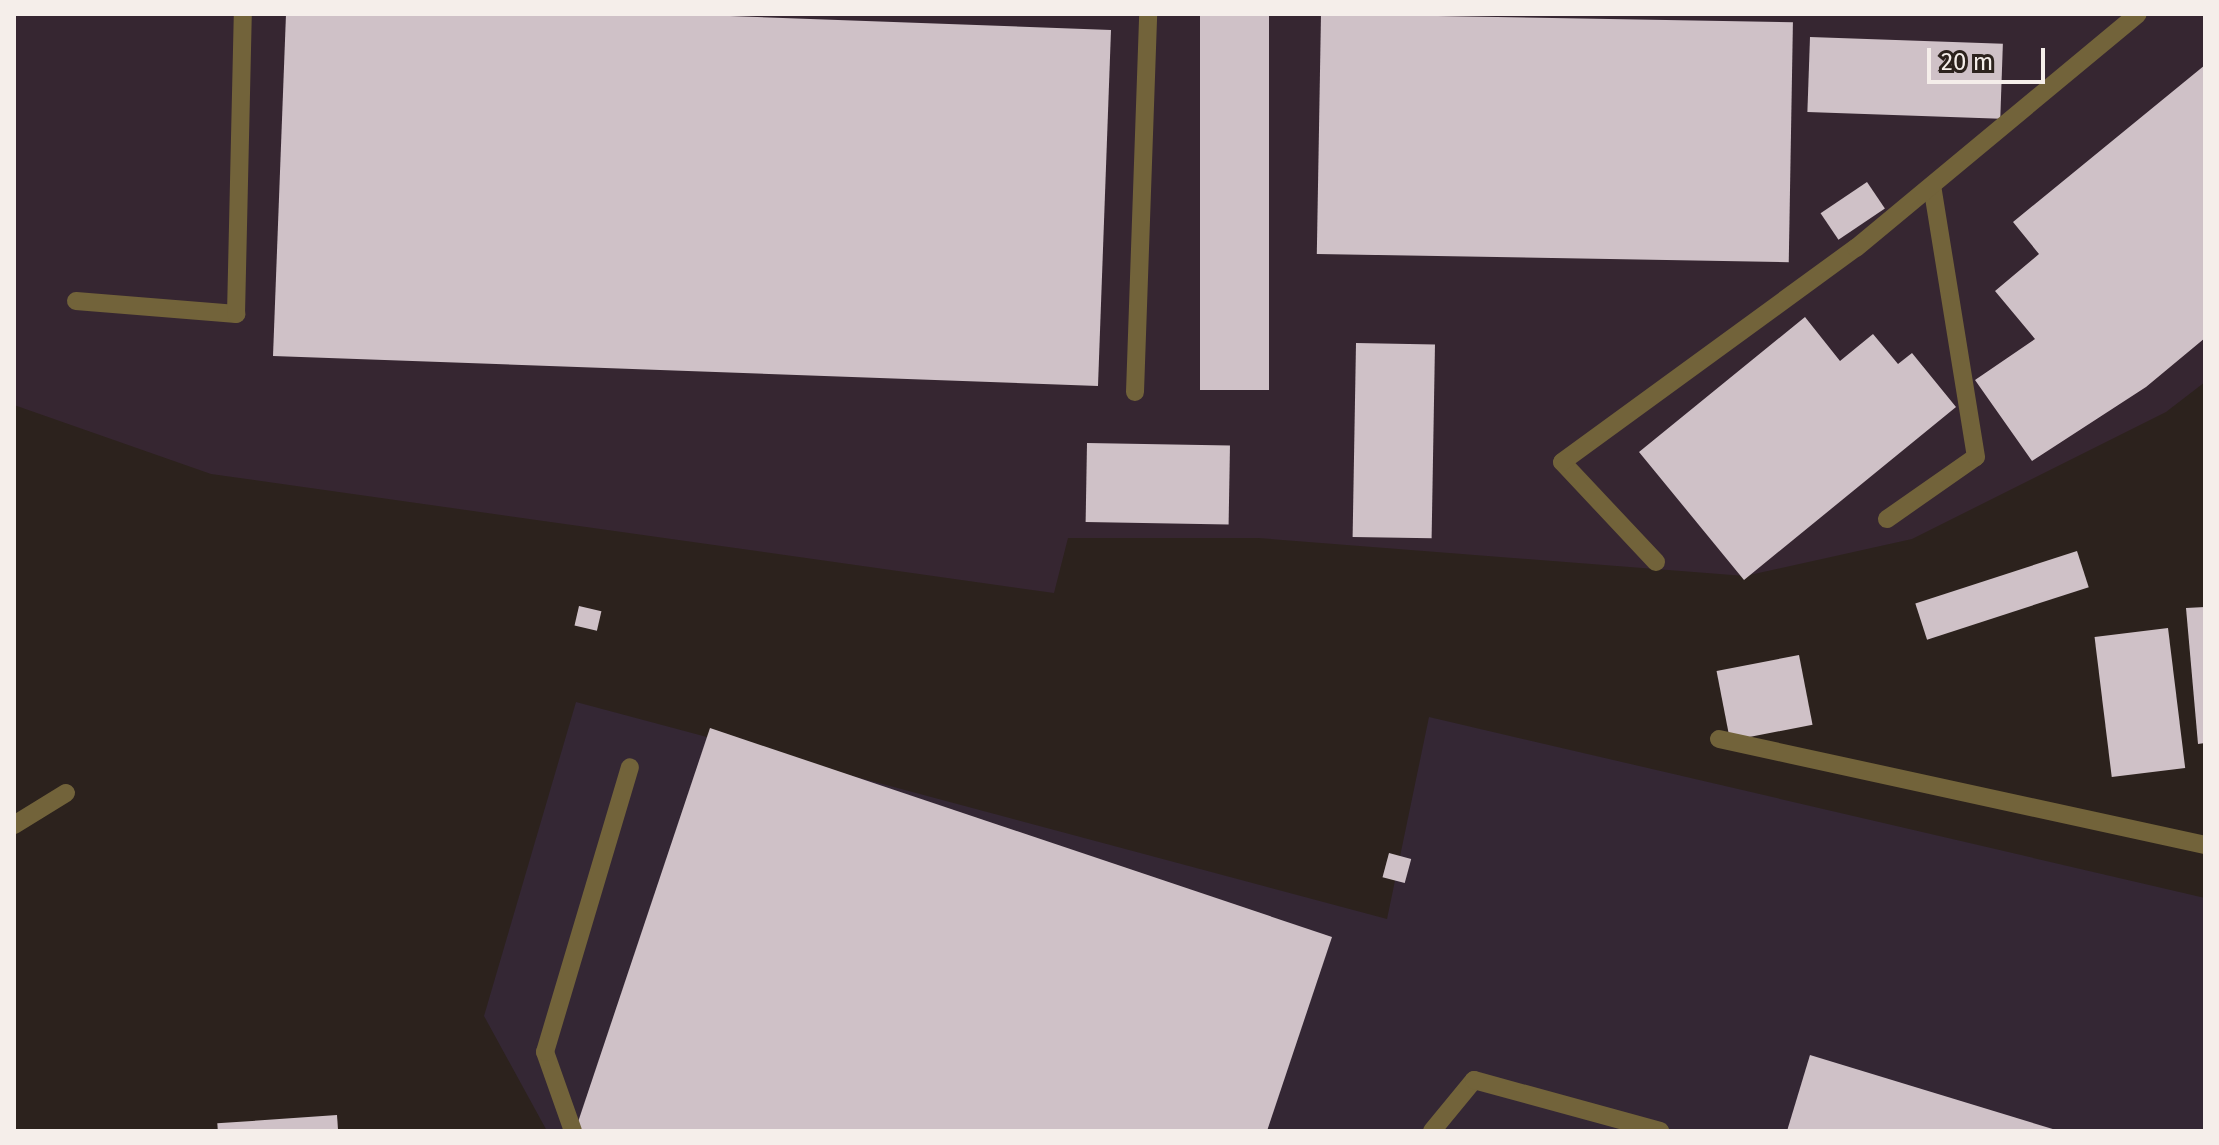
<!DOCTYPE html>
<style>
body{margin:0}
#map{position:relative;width:2219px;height:1145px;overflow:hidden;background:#2c221d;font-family:"Fira Sans",sans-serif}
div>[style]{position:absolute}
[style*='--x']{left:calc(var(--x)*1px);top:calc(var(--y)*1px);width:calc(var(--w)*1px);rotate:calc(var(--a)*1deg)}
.commercial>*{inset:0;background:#342734}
.industrial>*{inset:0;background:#362631}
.building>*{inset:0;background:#cfc1c7;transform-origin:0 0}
.service>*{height:18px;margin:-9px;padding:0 9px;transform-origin:9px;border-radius:9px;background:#72633a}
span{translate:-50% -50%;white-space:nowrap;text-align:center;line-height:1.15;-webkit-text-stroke:8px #2c221d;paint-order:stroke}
.frame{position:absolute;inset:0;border:16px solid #f5eeea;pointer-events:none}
.scale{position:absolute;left:1927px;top:48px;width:118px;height:36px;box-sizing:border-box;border:4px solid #f5eeea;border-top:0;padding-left:10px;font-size:24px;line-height:28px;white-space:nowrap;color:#f5eeea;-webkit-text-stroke:6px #2c221d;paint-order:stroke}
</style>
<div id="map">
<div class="commercial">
<i style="clip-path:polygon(576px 702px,1387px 919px,1429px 717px,2205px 898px,2205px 1131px,547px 1131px,484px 1016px)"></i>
</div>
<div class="industrial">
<i style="clip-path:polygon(14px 14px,2205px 14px,2205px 382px,2166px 412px,1912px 539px,1745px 576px,1258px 538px,1068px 538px,1054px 593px,211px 474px,14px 405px)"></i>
</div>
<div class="building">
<i style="clip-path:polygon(286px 14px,676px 14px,1111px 30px,1098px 386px,273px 356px)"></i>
<i style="left:1200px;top:14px;width:69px;height:376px"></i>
<i style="left:1321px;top:14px;width:472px;height:240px;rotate:1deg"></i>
<i style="left:1810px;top:37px;width:193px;height:75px;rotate:2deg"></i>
<i style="clip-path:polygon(2205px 65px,2205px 338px,2146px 387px,2032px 461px,1975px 380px,2035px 339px,1995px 291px,2039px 254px,2013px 222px)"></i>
<i style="left:1867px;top:182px;width:32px;height:56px;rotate:56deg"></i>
<i style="clip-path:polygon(1805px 317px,1840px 361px,1873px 334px,1898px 364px,1912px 353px,1956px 407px,1744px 580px,1639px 452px)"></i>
<i style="left:1356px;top:343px;width:79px;height:194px;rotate:1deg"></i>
<i style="left:1087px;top:443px;width:143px;height:79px;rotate:1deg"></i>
<i style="left:2077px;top:551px;width:38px;height:170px;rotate:72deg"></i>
<i style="left:579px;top:606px;width:23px;height:20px;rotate:13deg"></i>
<i style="clip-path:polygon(2205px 607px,2205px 743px,2198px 744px,2186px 608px)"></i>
<i style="left:2168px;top:628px;width:141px;height:74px;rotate:83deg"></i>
<i style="left:1799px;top:655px;width:71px;height:84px;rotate:79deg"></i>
<i style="clip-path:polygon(710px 728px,1332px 937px,1267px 1131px,575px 1131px)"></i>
<i style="left:1389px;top:853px;width:23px;height:25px;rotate:15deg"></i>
<i style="clip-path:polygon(1810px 1055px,2056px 1130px,2056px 1131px,1787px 1131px)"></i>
<i style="left:337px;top:1115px;width:16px;height:120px;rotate:86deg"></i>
</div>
<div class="service">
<i style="--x:76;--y:301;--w:161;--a:4.6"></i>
<i style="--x:236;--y:314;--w:300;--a:-88.7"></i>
<i style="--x:1135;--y:392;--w:378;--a:-88"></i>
<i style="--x:1887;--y:519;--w:108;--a:-34.9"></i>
<i style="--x:1976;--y:457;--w:275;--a:-99.2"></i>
<i style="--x:1656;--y:562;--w:137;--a:-133.2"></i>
<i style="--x:1562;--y:462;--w:364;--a:-36.1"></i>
<i style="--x:1856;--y:248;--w:366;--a:-39.7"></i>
<i style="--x:1719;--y:739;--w:497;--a:12.3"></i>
<i style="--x:14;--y:825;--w:61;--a:-31.6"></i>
<i style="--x:573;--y:1131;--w:84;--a:-109.5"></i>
<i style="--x:545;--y:1052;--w:297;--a:-73.4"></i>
<i style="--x:1432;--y:1131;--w:66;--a:-50.5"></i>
<i style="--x:1474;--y:1080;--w:193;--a:15.3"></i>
</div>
<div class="frame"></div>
<div class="scale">20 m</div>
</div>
